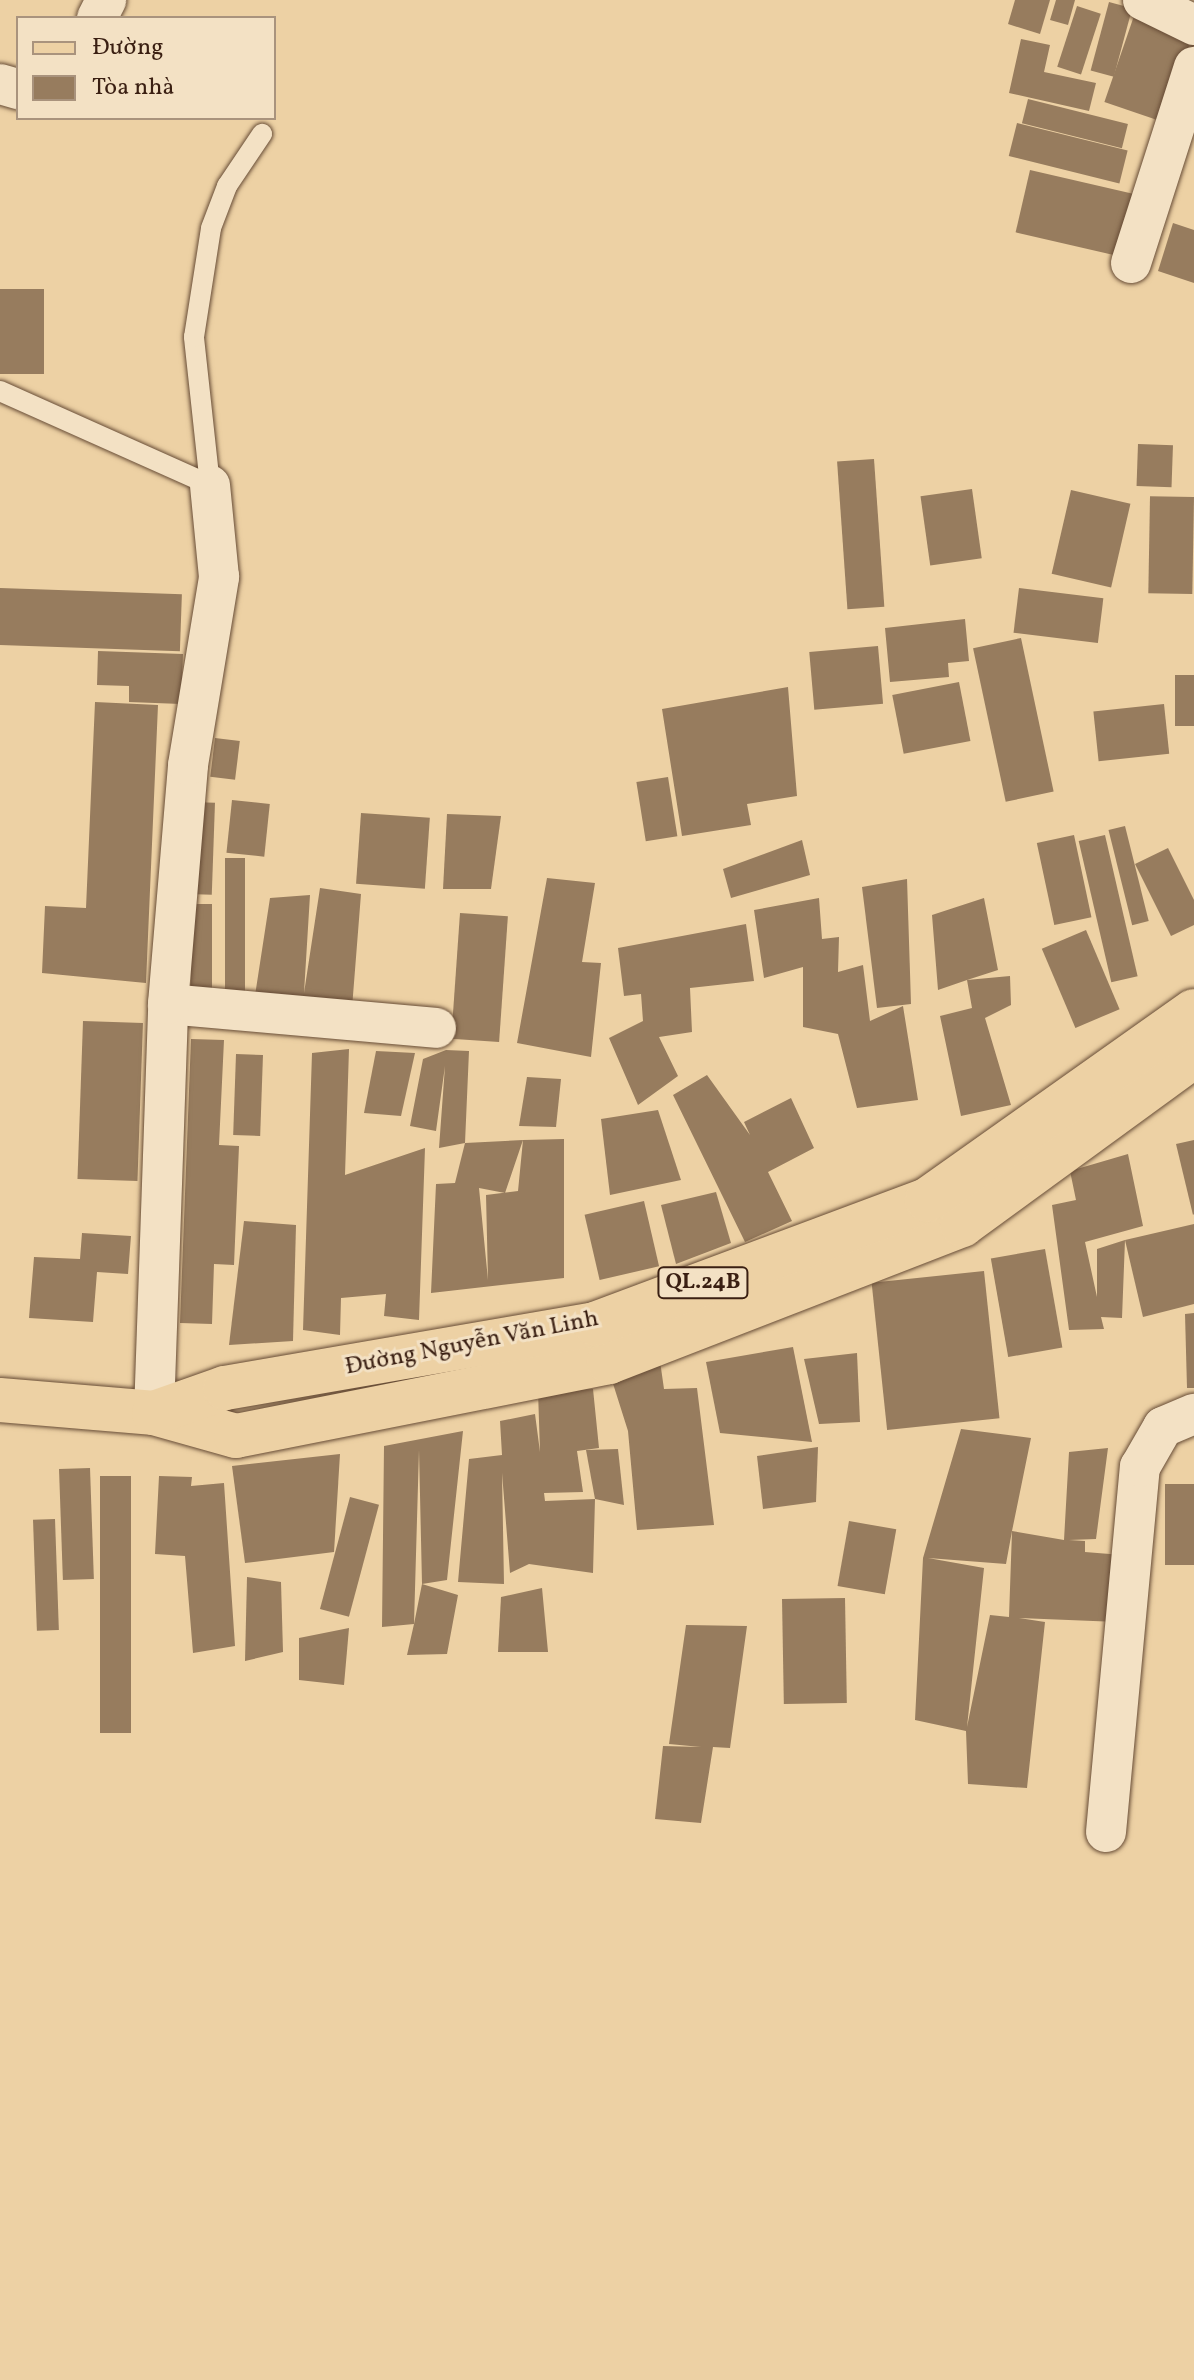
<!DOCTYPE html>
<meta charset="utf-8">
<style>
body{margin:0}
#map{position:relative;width:1194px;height:2380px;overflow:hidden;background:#edd1a4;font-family:Vollkorn,serif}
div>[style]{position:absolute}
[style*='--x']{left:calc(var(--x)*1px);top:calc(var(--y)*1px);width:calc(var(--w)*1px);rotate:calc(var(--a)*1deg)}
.building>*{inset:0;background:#977c5e;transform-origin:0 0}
.roads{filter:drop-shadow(0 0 2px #674c36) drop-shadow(0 0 2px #674c36)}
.service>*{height:20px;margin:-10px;padding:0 10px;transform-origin:10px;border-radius:10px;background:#f3e1c4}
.minor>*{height:40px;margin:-20px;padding:0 20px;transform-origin:20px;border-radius:20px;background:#f3e1c4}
.primary>*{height:44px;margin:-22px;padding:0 22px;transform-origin:22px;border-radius:22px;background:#edd1a4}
span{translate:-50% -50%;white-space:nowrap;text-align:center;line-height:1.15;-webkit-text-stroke:6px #f3e1c4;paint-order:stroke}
.shield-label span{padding:2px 6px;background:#f3e1c4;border:2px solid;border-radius:6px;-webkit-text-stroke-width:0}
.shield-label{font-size:22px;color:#3a1f12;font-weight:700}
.street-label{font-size:24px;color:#3a1f12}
.legend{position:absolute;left:16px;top:16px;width:260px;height:104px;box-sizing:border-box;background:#f3e1c4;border:2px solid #a9937d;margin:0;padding:10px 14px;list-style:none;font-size:24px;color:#3a1f12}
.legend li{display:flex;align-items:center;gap:16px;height:40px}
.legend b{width:40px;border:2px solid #a9937d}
</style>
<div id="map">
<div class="building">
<i style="clip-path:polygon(1015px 0,1050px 0,1040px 34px,1008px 24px)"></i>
<i style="clip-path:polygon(1056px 0,1075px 0,1068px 25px,1050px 20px)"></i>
<i style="left:1109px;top:2px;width:24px;height:71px;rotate:15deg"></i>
<i style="left:1077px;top:6px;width:25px;height:64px;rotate:18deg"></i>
<i style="left:1135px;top:13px;width:62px;height:94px;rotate:19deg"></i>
<i style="clip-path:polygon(1021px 39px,1050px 45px,1044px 72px,1096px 83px,1089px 111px,1009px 93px)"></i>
<i style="left:1028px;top:99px;width:103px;height:25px;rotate:14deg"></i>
<i style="left:1017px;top:123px;width:114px;height:34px;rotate:14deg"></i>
<i style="left:1030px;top:170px;width:110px;height:64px;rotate:13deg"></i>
<i style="clip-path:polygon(1173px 223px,1194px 230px,1194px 283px,1158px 271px)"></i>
<i style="left:0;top:289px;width:44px;height:85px"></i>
<i style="left:1138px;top:444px;width:35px;height:42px;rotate:2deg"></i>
<i style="left:874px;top:459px;width:148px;height:37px;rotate:86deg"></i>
<i style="left:972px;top:489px;width:70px;height:52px;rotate:82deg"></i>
<i style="left:1071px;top:490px;width:61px;height:86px;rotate:13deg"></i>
<i style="left:1194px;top:497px;width:97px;height:44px;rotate:91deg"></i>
<i style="left:0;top:588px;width:182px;height:57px;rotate:2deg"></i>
<i style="left:1019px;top:588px;width:85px;height:45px;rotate:7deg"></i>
<i style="clip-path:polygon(965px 619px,969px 661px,948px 663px,949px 677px,890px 682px,885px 628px)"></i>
<i style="left:1021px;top:638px;width:157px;height:49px;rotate:78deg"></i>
<i style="left:878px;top:646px;width:58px;height:69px;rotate:85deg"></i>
<i style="clip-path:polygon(98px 651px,183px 654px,181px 704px,129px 702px,129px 686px,97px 685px)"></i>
<i style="left:1194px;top:675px;width:51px;height:19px;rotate:90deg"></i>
<i style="left:959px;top:682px;width:60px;height:68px;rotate:79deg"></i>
<i style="clip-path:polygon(788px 687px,797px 796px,747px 804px,751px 825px,682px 836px,662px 709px)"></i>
<i style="clip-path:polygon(95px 702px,158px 705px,146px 983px,42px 973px,45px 906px,86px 908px)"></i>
<i style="left:1164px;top:704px;width:50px;height:71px;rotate:84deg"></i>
<i style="left:215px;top:738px;width:25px;height:39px;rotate:7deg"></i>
<i style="left:668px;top:777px;width:60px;height:32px;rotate:81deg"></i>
<i style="left:232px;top:800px;width:38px;height:53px;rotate:6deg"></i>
<i style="left:191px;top:802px;width:24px;height:92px;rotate:2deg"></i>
<i style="left:361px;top:813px;width:69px;height:71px;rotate:4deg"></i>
<i style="clip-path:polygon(447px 814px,501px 816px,491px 889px,443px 889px)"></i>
<i style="left:1125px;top:826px;width:98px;height:17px;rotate:76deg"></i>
<i style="left:1074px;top:835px;width:84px;height:38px;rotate:78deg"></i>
<i style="left:1105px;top:835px;width:145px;height:27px;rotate:77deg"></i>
<i style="clip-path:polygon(802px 840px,810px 875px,731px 898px,723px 869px)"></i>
<i style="clip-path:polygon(1168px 848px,1194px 900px,1194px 925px,1171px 936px,1135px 864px)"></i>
<i style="left:225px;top:858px;width:20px;height:133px"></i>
<i style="clip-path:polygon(547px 878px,595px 883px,582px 962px,601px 963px,591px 1057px,517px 1043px)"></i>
<i style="clip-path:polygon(907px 879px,911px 1004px,877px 1008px,862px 887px)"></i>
<i style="clip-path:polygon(320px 888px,361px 894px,352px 1008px,254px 1002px,270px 898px,310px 895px,304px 993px)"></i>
<i style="clip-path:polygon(819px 898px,822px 939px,839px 937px,838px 972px,863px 965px,870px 1021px,903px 1006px,918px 1100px,857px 1108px,838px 1034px,803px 1027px,803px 967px,764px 978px,754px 910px)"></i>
<i style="clip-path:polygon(984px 898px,998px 970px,967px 980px,1010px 976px,1011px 1005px,985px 1018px,1011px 1105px,961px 1116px,940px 1016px,972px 1008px,967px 980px,938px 990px,932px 915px)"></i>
<i style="left:191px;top:904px;width:21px;height:88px"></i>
<i style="left:460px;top:913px;width:48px;height:126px;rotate:4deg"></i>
<i style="clip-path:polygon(746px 924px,754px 981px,690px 988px,692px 1032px,659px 1037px,678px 1076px,638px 1105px,609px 1038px,643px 1021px,641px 994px,624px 996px,618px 948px)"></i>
<i style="left:1086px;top:930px;width:86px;height:48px;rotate:67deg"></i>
<i style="left:83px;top:1021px;width:60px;height:158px;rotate:2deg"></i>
<i style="clip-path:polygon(191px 1039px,224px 1040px,219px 1145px,239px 1146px,234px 1265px,214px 1264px,212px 1324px,180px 1323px)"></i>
<i style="clip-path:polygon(349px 1049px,345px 1175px,425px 1148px,419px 1320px,384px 1316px,386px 1294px,341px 1298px,340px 1335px,303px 1330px,312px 1053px)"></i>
<i style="clip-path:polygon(446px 1050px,469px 1051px,465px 1143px,523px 1140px,505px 1193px,479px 1188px,488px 1280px,486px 1195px,518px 1191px,523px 1140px,564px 1139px,564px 1278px,431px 1293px,436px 1184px,455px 1183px,465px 1143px,439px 1148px,445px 1066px,436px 1131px,410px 1126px,423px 1059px)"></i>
<i style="clip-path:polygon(376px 1051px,415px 1053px,401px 1116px,364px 1113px)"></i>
<i style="left:236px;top:1054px;width:27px;height:81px;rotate:2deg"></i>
<i style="clip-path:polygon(707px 1075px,750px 1135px,744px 1122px,791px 1098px,814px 1148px,768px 1172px,792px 1221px,745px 1242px,673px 1095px)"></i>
<i style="clip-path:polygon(527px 1077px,561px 1079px,556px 1127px,519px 1126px)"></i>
<i style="clip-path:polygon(658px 1110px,681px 1180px,610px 1195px,601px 1119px)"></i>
<i style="clip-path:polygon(1194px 1140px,1194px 1214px,1193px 1215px,1176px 1144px)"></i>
<i style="clip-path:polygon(1128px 1154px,1143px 1226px,1085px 1242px,1097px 1297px,1097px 1249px,1125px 1240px,1122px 1318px,1101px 1317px,1104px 1329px,1069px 1330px,1052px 1205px,1076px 1200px,1070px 1171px)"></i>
<i style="clip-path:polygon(716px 1192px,731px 1243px,676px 1264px,661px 1205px)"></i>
<i style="left:644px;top:1201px;width:67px;height:61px;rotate:77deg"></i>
<i style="clip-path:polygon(244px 1221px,296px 1225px,293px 1341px,229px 1345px)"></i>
<i style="clip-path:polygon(1194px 1224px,1194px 1304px,1143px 1317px,1125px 1240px)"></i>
<i style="clip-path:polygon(82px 1233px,131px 1236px,128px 1274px,97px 1272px,93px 1322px,29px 1318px,34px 1257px,80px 1259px)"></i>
<i style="left:1045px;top:1249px;width:100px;height:55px;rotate:80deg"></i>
<i style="left:984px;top:1271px;width:148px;height:113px;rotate:84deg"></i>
<i style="clip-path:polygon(1194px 1313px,1194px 1388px,1187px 1388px,1185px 1314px)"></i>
<i style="clip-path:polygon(658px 1347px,664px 1389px,697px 1388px,714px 1525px,637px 1530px,628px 1431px,609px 1371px)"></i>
<i style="clip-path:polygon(793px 1347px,812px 1442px,720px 1433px,706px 1362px)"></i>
<i style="clip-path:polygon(857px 1353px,860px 1422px,819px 1424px,804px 1359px)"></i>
<i style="clip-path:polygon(593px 1389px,599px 1448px,577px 1451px,583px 1492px,544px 1493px,545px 1501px,595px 1499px,593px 1573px,529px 1564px,510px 1573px,502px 1473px,504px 1584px,458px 1582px,469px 1459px,502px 1455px,500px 1421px,535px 1414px,540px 1452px,538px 1391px)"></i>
<i style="clip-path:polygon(evenodd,961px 1429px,1031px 1438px,1012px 1531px,1064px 1540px,1069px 1452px,1108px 1448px,1096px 1539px,1069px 1540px,1085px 1541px,1085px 1552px,1122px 1555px,1118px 1622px,1019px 1618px,1045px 1622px,1027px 1788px,968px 1784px,966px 1731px,915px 1720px,923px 1558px,961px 1429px,1012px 1531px,1009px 1617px,990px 1615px,967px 1727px,984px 1568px,928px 1558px,1006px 1564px,1012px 1531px)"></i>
<i style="clip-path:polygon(evenodd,463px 1431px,447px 1580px,422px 1584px,458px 1595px,447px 1654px,407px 1655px,414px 1624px,382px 1627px,384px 1446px,463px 1431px,419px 1450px,422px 1584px,414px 1624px,419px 1450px)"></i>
<i style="clip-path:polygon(818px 1447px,816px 1502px,763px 1509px,757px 1456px)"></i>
<i style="clip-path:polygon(618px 1449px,624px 1505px,595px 1499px,586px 1450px)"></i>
<i style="clip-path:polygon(340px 1454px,334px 1552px,245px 1563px,232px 1466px)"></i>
<i style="left:90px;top:1468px;width:111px;height:31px;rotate:88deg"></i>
<i style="left:100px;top:1476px;width:31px;height:257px"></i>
<i style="clip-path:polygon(159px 1476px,192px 1477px,191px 1486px,224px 1483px,235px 1646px,193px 1653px,185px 1556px,155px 1554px)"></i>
<i style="left:1194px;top:1484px;width:81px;height:29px;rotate:90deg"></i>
<i style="left:350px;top:1497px;width:30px;height:116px;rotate:15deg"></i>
<i style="left:55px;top:1519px;width:111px;height:22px;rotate:88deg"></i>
<i style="left:849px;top:1521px;width:48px;height:66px;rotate:10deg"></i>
<i style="clip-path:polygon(247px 1577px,281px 1582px,283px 1652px,245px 1661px)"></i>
<i style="clip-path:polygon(542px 1588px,548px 1652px,498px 1652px,501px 1597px)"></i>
<i style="left:845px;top:1598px;width:105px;height:63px;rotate:89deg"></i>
<i style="clip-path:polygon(686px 1625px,747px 1626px,730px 1748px,713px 1747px,701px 1823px,655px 1819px,663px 1746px,701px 1747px,669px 1744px)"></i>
<i style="clip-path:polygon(349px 1628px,344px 1685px,299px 1680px,299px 1638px)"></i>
</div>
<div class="roads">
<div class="service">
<i style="--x:0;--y:391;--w:230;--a:24.1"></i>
<i style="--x:210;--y:485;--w:149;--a:-96.2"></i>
<i style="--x:194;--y:337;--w:110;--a:-81.1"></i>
<i style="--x:211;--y:228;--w:45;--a:-69.1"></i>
<i style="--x:227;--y:186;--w:63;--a:-56.1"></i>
</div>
<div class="minor">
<i style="--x:1143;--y:0;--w:57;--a:26.1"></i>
<i style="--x:97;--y:18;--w:20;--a:-63"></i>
<i style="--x:0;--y:84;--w:19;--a:16"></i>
<i style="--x:1131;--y:263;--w:206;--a:-72.2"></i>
<i style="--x:168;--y:1004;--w:269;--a:5.1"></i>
<i style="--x:154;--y:1413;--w:409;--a:-88"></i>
<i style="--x:168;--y:1004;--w:240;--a:-85.2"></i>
<i style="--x:188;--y:765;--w:191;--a:-80.6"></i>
<i style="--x:219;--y:577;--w:92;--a:-95.6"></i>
<i style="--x:1106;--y:1832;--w:367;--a:-84.7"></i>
<i style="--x:1140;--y:1467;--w:46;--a:-60.1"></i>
<i style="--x:1163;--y:1427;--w:34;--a:-23"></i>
</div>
<div class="primary">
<i style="--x:0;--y:1400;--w:155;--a:4.8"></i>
<i style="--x:154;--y:1413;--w:85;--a:15.7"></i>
<i style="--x:236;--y:1436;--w:380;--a:-11.2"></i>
<i style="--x:609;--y:1362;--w:379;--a:-21.2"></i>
<i style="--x:962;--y:1225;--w:287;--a:-36.1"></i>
<i style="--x:154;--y:1413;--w:75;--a:-19.4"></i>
<i style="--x:225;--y:1388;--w:375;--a:-9.8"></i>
<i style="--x:595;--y:1324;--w:354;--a:-20.5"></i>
<i style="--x:927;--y:1200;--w:327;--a:-35.3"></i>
</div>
</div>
<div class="shield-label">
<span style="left:703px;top:1283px">QL.24B</span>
</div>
<div class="street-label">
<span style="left:472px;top:1344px;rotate:-11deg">Đường Nguyễn Văn Linh</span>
</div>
<ul class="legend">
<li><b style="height:10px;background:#edd1a4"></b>Đường</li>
<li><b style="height:22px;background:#977c5e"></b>Tòa nhà</li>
</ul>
</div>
